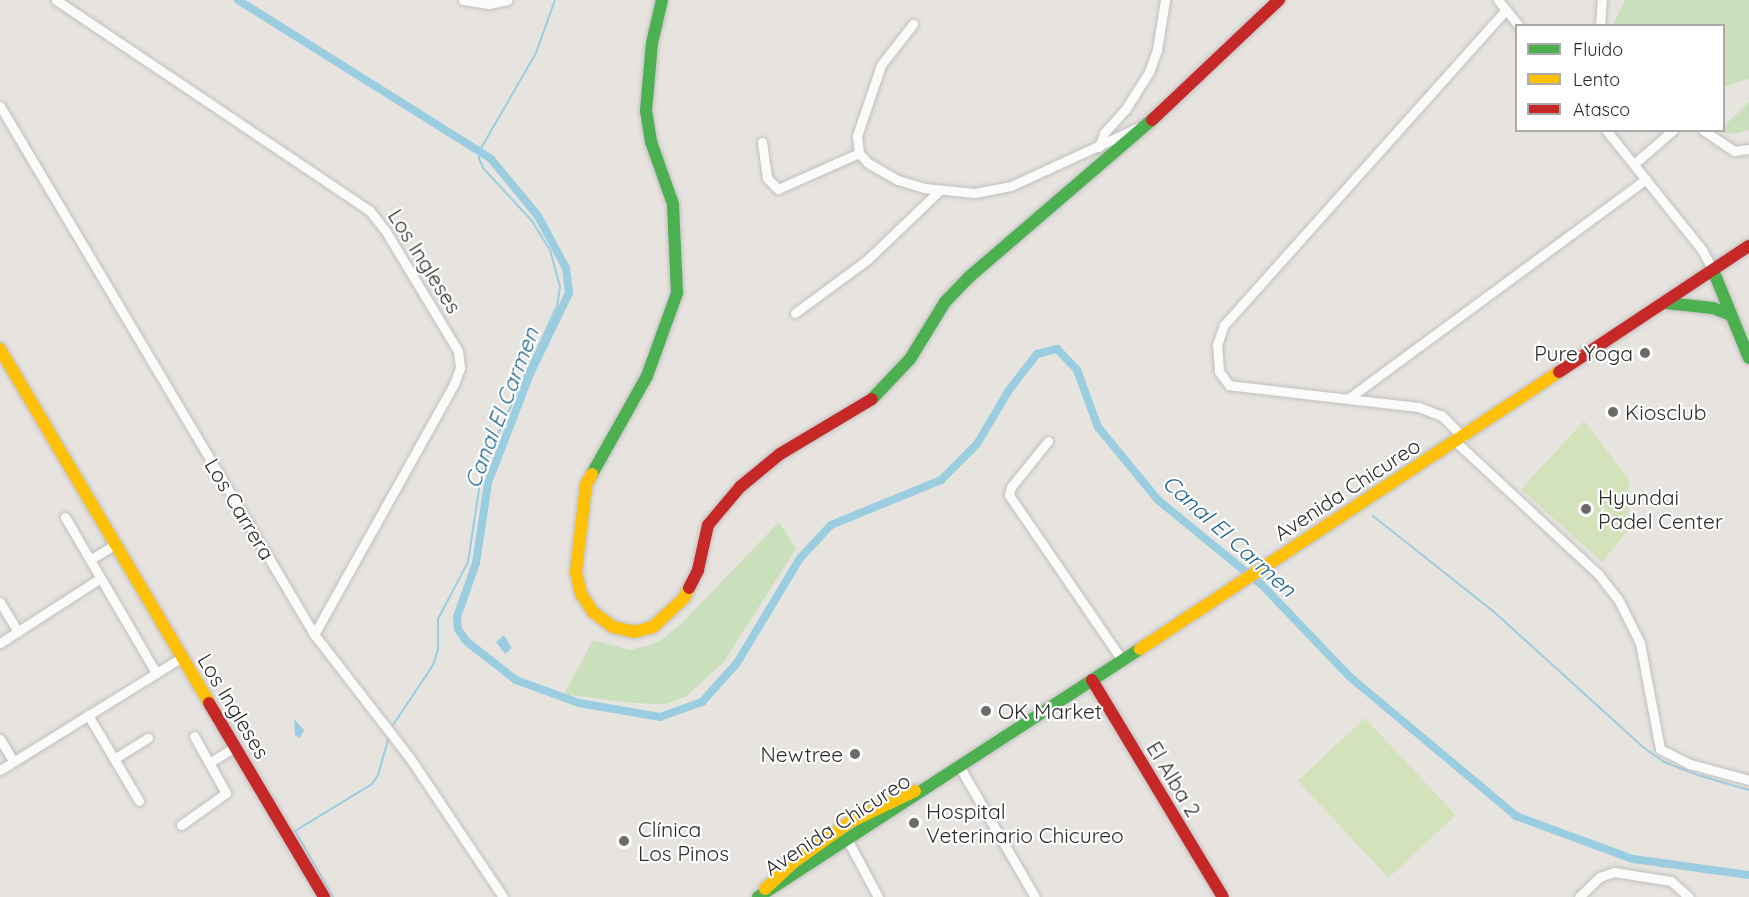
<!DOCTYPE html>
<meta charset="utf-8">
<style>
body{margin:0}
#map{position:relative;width:1749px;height:897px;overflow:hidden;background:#e7e4e0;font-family:Quicksand,sans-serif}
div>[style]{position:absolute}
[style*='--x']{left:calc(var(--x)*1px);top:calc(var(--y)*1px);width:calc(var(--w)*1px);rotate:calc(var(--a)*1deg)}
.green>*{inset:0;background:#cadfbc}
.pitch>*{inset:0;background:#d3e2bb;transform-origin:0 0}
.water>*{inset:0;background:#9bcde1}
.stream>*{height:2px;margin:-1px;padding:0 1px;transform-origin:1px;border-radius:1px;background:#9bcde1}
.canal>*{height:8px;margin:-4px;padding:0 4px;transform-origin:4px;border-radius:4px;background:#9bcde1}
.roads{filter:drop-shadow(0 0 2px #c1c0c0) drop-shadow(0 0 2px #c1c0c0)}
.street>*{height:9px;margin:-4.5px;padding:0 4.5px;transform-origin:4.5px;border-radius:4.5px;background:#fbfbfa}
.fast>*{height:12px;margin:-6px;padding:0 6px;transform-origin:6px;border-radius:6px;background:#4caf50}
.slow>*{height:12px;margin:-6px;padding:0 6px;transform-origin:6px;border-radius:6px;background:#ffc107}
.jam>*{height:12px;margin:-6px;padding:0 6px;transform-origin:6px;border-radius:6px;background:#c62828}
.dots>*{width:16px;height:16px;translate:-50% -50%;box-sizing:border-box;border:3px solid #fff;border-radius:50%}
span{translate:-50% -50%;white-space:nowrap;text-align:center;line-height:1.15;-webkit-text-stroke:4.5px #fff;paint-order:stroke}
.street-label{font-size:21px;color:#2a2a2a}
.poi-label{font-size:21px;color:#2a2a2a}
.right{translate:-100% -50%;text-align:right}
.left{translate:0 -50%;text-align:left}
.water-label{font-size:22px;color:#1c628b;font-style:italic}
.legend{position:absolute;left:1515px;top:24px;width:210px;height:108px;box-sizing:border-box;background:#fff;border:2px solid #aaa;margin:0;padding:8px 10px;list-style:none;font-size:18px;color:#2a2a2a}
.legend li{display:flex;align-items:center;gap:12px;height:30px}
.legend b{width:30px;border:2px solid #aaa}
</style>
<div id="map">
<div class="green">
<i style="clip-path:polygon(1625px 0,1749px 0,1749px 79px,1724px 87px,1724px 26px,1613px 25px)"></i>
<i style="clip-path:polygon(1749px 102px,1749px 130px,1735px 134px,1718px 132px)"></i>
<i style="clip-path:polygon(779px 522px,796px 549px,723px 663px,685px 697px,665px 704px,630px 703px,564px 694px,593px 640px,630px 650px,657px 643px,679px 626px)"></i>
</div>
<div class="pitch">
<i style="clip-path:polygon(1584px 421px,1629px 479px,1628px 530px,1602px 562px,1521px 489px)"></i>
<i style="left:1365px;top:718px;width:133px;height:92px;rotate:47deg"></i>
</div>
<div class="water">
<i style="clip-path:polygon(504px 635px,512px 648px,505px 654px,496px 642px)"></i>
<i style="clip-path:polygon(294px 719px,304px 730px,300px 738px,295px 735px)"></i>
</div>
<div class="stream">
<i style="--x:1373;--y:516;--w:153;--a:38.4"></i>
<i style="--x:1493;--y:611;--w:204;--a:42.2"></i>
<i style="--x:1644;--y:748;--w:24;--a:35"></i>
<i style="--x:1664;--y:762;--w:40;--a:21"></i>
<i style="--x:1701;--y:776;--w:50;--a:16.3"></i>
<i style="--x:393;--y:725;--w:72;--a:-56.3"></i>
<i style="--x:433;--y:665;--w:16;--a:-72"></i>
<i style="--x:438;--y:650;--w:31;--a:-90"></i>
<i style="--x:438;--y:619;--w:64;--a:-62.2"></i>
<i style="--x:468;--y:562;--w:94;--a:-81.4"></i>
<i style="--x:482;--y:469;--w:179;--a:-65.3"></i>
<i style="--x:557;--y:306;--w:19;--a:-81"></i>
<i style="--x:560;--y:287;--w:38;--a:-105"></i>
<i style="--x:550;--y:250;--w:34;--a:-122"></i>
<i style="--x:532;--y:221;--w:72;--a:-132.8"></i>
<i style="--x:483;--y:168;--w:11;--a:-112"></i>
<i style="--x:479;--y:158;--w:8;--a:-83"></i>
<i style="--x:480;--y:150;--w:112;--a:-60"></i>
<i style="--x:536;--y:53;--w:56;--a:-70.3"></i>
<i style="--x:333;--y:897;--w:76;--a:-119.9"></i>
<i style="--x:295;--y:831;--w:90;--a:-31.4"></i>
<i style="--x:372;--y:784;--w:11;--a:-56"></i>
<i style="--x:378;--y:775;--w:37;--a:-74"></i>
</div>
<div class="canal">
<i style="--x:238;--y:0;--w:299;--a:32.1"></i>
<i style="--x:491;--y:159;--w:74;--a:50.5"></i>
<i style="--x:538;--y:216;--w:59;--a:61.7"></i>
<i style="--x:566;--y:268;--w:25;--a:83"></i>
<i style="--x:569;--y:293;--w:90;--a:115.7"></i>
<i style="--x:530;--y:374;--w:117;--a:111.1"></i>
<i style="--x:488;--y:483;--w:81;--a:98.5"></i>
<i style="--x:476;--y:563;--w:57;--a:109.4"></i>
<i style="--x:457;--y:617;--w:12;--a:85"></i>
<i style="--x:458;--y:629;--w:14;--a:56"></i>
<i style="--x:466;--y:641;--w:63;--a:38"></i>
<i style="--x:516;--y:680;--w:67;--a:20.1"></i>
<i style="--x:579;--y:703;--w:82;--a:9.8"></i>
<i style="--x:660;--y:717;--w:45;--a:-19.7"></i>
<i style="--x:702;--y:702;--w:52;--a:-48.1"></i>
<i style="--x:737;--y:663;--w:122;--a:-59"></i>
<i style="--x:800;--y:558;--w:45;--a:-46.8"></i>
<i style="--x:831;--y:525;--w:119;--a:-22.2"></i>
<i style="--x:941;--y:480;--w:51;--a:-45"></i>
<i style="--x:977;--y:444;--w:63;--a:-59.3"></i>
<i style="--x:1009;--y:390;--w:46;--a:-52.1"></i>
<i style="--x:1037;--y:354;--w:21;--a:-14"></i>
<i style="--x:1057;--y:349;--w:29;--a:46"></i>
<i style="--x:1077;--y:370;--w:61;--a:69.8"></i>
<i style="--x:1098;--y:427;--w:94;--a:50.6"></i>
<i style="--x:1158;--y:500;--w:134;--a:39.3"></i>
<i style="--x:1262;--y:585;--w:127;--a:46.3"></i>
<i style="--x:1350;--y:677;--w:217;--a:39.9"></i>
<i style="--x:1516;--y:816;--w:125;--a:20.2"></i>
<i style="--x:1633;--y:859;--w:117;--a:7.9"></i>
</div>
<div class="roads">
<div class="street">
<i style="--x:56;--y:0;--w:378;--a:33.9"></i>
<i style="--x:370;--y:211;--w:24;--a:52"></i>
<i style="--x:385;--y:230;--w:141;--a:58.9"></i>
<i style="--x:458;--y:351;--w:17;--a:83"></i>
<i style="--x:460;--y:368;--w:17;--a:111"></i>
<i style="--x:454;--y:384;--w:287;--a:119.2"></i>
<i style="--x:463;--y:0;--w:26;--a:9"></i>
<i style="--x:489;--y:4;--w:19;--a:-12"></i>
<i style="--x:1498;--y:0;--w:33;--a:51"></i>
<i style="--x:913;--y:24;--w:52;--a:128"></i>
<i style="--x:881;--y:65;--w:75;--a:108.7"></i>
<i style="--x:857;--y:136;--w:17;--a:83"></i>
<i style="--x:859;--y:153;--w:13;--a:48"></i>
<i style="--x:868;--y:163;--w:34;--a:30"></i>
<i style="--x:898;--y:180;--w:27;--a:17"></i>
<i style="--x:924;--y:188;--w:51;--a:5.6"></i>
<i style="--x:975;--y:193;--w:37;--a:-11"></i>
<i style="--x:1011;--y:186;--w:141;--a:-24.7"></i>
<i style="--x:1600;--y:26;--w:26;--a:-86"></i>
<i style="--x:0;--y:106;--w:614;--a:59.26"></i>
<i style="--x:314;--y:634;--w:157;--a:52.3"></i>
<i style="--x:410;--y:758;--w:167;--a:56.2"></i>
<i style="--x:1606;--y:130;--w:154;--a:51.3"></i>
<i style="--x:1702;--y:250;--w:23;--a:61"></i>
<i style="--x:1703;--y:130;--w:37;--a:34"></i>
<i style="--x:1734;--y:151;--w:15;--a:-8"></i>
<i style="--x:762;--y:142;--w:36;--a:82"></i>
<i style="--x:767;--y:178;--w:16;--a:45"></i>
<i style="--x:778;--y:189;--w:89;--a:-24"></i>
<i style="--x:1099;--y:147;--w:15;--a:-70"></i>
<i style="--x:1104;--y:133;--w:31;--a:-48"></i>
<i style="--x:1125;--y:110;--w:45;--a:-57.7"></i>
<i style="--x:1149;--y:72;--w:23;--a:-70"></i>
<i style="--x:1157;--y:50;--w:51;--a:-80.9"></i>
<i style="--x:1634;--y:164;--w:52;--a:-41.1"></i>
<i style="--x:795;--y:313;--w:89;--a:-36.4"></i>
<i style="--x:867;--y:260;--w:101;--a:-43.8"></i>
<i style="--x:1349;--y:398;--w:369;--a:-36.4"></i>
<i style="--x:1463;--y:437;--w:30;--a:-135"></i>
<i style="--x:1442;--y:416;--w:26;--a:-159"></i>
<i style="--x:1418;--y:407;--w:190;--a:-173.4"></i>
<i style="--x:1229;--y:385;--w:17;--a:-126"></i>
<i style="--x:1219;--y:371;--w:26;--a:-94"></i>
<i style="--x:1217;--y:345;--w:21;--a:-71"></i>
<i style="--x:1224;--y:325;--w:423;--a:-48.2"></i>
<i style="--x:1048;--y:441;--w:59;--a:128.8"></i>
<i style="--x:1011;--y:487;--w:8;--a:104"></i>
<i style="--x:1009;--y:495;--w:200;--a:55.6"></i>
<i style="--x:1456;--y:442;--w:195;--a:42.9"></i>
<i style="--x:1599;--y:575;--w:31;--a:52"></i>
<i style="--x:1618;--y:599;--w:49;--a:63.4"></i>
<i style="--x:1640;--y:643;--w:108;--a:79.3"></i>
<i style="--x:1660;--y:749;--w:34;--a:27"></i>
<i style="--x:1690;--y:764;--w:61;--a:15.2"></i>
<i style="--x:65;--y:517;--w:181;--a:59.7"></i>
<i style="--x:91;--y:559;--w:29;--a:-31"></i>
<i style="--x:0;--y:602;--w:35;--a:59"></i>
<i style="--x:0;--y:643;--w:118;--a:-32.9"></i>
<i style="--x:88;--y:715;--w:100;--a:59.3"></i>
<i style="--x:0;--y:739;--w:26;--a:59"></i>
<i style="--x:114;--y:759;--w:40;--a:-32"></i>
<i style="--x:209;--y:763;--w:31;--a:-32"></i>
<i style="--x:959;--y:766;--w:151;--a:59.9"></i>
<i style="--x:0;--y:770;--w:214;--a:-31.8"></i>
<i style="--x:181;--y:825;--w:55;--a:-35.4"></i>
<i style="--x:226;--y:793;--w:65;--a:-119.3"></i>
<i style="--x:848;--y:841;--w:64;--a:61.8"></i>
<i style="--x:1579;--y:897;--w:29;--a:-44"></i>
<i style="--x:1600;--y:877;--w:15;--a:-20"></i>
<i style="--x:1614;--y:872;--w:58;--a:9"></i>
<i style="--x:1671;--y:881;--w:24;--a:42"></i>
</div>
<div class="fast">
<i style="--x:1713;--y:270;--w:95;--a:67.8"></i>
<i style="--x:1666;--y:303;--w:47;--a:6.1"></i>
<i style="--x:1713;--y:308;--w:19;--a:21"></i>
<i style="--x:872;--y:399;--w:55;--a:-46.5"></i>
<i style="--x:910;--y:359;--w:67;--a:-58.4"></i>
<i style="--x:945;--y:302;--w:33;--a:-46"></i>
<i style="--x:968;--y:278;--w:243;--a:-40.7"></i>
<i style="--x:592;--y:474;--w:112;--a:-60.7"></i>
<i style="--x:647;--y:376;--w:88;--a:-70.1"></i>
<i style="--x:677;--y:293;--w:89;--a:-92.6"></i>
<i style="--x:673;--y:204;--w:66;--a:-109.5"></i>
<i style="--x:651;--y:142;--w:31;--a:-99"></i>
<i style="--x:646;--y:111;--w:68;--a:-85"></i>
<i style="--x:652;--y:43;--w:44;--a:-76.9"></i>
<i style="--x:758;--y:897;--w:455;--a:-33"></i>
</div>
<div class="slow">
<i style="--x:0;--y:349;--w:411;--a:59.4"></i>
<i style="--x:592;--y:474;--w:13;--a:119"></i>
<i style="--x:586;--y:485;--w:88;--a:96.6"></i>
<i style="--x:576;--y:572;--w:23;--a:77"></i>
<i style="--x:581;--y:594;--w:22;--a:56"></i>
<i style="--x:593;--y:612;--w:25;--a:37"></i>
<i style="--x:613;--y:627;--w:22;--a:13"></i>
<i style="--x:634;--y:632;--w:20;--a:-15"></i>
<i style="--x:653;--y:627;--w:42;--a:-43.1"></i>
<i style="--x:684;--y:598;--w:11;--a:-63"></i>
<i style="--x:1140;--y:649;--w:502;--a:-33.47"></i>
<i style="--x:765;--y:889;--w:38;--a:-43"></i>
<i style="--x:793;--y:863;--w:70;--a:-35.7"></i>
<i style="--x:850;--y:822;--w:72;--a:-25.5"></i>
</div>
<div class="jam">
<i style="--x:1152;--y:120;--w:175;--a:-43.4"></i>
<i style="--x:1559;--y:372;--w:228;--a:-33.6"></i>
<i style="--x:689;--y:588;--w:20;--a:-63"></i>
<i style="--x:698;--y:570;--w:46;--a:-77.5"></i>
<i style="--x:708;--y:525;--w:50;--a:-49.9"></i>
<i style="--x:740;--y:487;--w:52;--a:-39.5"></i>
<i style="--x:780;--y:454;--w:107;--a:-30.9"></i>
<i style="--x:1092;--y:680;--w:253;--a:58.9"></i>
<i style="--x:209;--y:703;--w:226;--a:59.3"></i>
</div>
</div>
<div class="dots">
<i style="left:1645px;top:353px;background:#6c6b6a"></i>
<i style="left:1613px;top:412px;background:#6c6b6a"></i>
<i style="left:1586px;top:509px;background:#6c6b6a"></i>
<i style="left:986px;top:711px;background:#6c6b6a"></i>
<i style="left:855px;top:754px;background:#6c6b6a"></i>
<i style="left:914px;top:823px;background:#6c6b6a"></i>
<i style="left:624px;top:841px;background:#6c6b6a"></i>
</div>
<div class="street-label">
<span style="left:425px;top:261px;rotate:58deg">Los Ingleses</span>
<span style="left:1347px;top:489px;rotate:-33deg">Avenida Chicureo</span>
<span style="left:240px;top:509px;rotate:59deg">Los Carrera</span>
<span style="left:234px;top:706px;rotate:59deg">Los Ingleses</span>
<span style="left:1174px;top:779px;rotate:59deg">El Alba 2</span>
<span style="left:837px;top:824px;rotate:-33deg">Avenida Chicureo</span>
</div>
<div class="poi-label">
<span class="right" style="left:1633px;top:353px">Pure Yoga</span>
<span class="left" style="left:1625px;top:412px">Kiosclub</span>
<span class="left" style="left:1598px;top:509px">Hyundai<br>Padel Center</span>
<span class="left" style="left:998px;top:711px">OK Market</span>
<span class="right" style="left:843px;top:754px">Newtree</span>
<span class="left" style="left:926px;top:823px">Hospital<br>Veterinario Chicureo</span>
<span class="left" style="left:638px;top:841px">Clínica<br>Los Pinos</span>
</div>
<div class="water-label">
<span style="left:502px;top:408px;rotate:-69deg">Canal El Carmen</span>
<span style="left:1229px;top:536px;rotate:42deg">Canal El Carmen</span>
</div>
<ul class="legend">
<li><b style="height:8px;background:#4caf50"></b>Fluido</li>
<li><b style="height:8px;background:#ffc107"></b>Lento</li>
<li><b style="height:8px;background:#c62828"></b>Atasco</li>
</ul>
</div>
